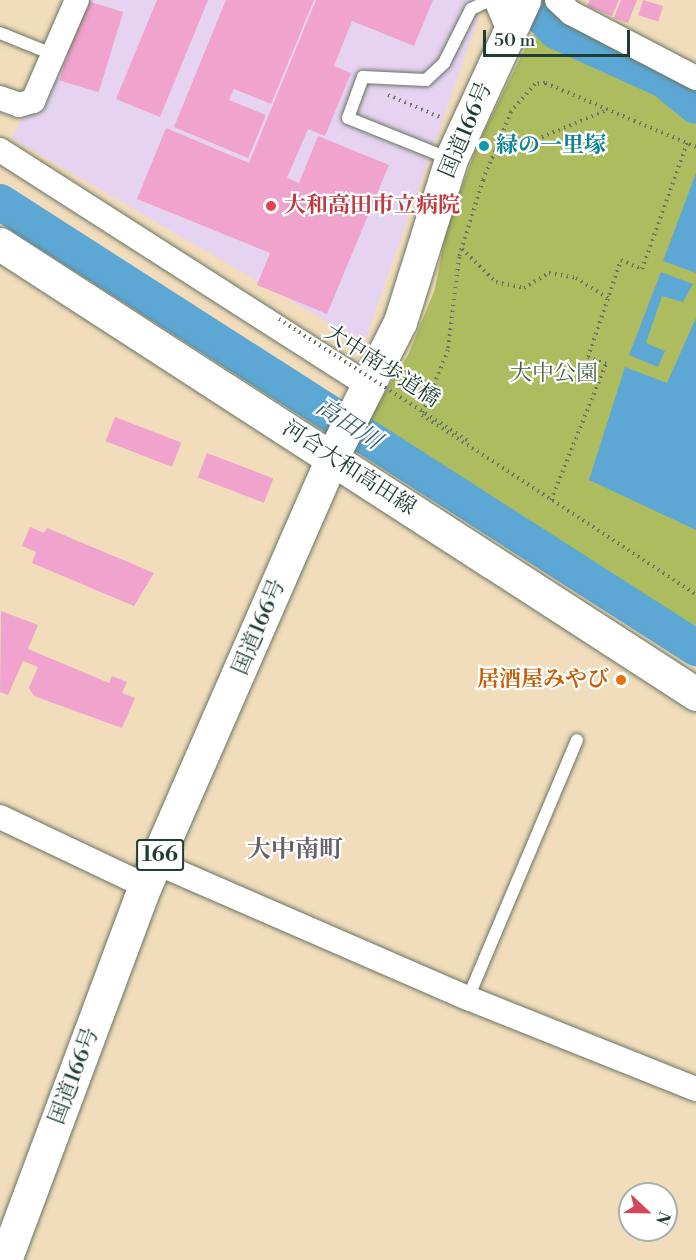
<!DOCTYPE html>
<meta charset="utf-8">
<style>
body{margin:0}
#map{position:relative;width:696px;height:1260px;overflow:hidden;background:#f1dcbb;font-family:"Libre Bodoni","Noto Serif JP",serif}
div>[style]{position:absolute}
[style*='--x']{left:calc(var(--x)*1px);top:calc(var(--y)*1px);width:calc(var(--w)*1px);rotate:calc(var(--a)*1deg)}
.built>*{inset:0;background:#e5d3f1}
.green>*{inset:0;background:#adbc5e}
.water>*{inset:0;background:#5da7d4}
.river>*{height:36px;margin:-18px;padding:0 18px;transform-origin:18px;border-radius:18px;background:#5da7d4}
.building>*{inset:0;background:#f0a3cc;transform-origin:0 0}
.path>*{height:4px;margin-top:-2px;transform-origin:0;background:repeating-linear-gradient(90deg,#687563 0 1.5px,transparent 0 6px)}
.roads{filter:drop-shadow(0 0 2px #687563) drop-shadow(0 0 2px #687563)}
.lane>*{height:12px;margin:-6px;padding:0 6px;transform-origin:6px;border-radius:6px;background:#fff}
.street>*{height:24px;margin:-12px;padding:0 12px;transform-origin:12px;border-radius:12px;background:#fff}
.secondary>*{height:33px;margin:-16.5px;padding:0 16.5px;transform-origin:16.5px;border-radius:16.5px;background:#fff}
.highway>*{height:33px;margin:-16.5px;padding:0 16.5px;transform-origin:16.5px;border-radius:16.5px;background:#fff}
.path-bridge>*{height:4px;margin-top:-2px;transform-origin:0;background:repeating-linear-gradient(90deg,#687563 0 1.5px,transparent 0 6px)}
.dots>*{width:16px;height:16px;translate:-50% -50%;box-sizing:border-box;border:3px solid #fff;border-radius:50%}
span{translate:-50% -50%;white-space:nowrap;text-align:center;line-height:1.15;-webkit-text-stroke:4.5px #fff;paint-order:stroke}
.shield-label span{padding:2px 4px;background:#fff;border:2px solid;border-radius:4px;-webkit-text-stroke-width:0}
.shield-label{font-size:21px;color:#1f3d34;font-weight:700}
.street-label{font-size:22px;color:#1f3d34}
.culture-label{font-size:22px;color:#0d838f;font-weight:700}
.left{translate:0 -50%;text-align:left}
.health-label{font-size:22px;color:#be3a42;font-weight:700}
.park-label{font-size:22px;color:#4a6341}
.food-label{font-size:22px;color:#c56008;font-weight:700}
.right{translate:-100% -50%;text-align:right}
.water-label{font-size:24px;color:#35626c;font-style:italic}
.neighbourhood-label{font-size:24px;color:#686169;font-weight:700}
.north{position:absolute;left:618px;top:1182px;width:60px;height:60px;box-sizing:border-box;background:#fff;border:2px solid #a5b1ae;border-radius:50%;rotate:112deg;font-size:16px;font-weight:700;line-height:24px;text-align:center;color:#1f3d34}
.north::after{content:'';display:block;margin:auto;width:21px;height:27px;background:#d1495b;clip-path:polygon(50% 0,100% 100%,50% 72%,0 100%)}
.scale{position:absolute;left:483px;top:30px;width:147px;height:27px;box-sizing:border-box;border:3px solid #1f3d34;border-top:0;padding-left:8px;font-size:18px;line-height:21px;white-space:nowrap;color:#1f3d34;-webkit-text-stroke:4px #fff;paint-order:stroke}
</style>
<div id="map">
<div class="built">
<i style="clip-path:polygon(82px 0,477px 0,478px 19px,364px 343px,12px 138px)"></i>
</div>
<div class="green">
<i style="clip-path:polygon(532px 34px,646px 80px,696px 119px,696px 639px,368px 421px,408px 355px,435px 289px,446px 230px,478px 144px)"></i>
</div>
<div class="water">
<i style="clip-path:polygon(696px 173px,696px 273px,663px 261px)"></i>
<i style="clip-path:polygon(661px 272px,693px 284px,683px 302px,662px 296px,646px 343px,665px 351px,658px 367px,629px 355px)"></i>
<i style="clip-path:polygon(696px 318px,696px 530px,589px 480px,625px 367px,667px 383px)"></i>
</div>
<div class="river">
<i style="--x:526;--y:0;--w:43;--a:45.9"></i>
<i style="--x:556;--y:31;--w:119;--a:24.4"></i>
<i style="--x:664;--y:80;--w:41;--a:39.1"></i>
<i style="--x:0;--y:202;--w:827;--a:32.65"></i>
</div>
<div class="building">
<i style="left:84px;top:0;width:41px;height:84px;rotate:17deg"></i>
<i style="clip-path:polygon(157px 0,208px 0,160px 117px,116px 99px)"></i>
<i style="clip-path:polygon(226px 0,314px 0,271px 104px,234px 89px,229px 100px,266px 115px,248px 158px,174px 127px)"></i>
<i style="clip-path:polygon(316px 0,433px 0,414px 46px,352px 21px,334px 66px,351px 73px,325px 136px,308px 129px,287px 178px,299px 183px,318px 136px,389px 165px,327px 314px,257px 285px,270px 253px,137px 199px,166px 128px,249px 163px)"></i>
<i style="clip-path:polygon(590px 0,619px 0,612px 16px,587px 6px)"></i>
<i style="clip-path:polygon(621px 0,637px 0,628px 23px,614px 18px)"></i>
<i style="left:643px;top:0;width:21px;height:16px;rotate:17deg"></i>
<i style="left:115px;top:417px;width:71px;height:26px;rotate:21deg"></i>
<i style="left:207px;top:453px;width:71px;height:26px;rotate:21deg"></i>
<i style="clip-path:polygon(30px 527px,44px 533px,47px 528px,154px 573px,134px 606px,32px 563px,36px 552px,22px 546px)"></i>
<i style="clip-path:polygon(1px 611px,38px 625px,28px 649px,109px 683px,112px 676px,127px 682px,122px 693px,135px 698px,122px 728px,34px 696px,29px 688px,38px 667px,23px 661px,8px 695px,0 692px)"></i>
</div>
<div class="path">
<i style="--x:388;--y:95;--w:59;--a:23.1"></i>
<i style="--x:696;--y:147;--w:164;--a:-157"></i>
<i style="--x:545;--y:83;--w:10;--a:174"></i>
<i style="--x:535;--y:84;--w:37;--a:131"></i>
<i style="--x:511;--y:112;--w:74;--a:112.4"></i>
<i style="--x:483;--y:180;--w:81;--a:107.3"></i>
<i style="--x:459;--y:257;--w:94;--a:96.7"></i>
<i style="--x:448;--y:350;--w:70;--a:111.8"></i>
<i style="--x:422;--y:415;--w:327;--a:33.2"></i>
<i style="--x:492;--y:158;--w:125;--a:-22.7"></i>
<i style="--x:462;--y:249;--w:47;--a:44.1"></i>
<i style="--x:496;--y:282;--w:29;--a:12"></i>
<i style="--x:524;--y:288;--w:29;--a:-31"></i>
<i style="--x:549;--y:273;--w:27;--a:10"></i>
<i style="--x:576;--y:278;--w:38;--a:32"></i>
<i style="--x:551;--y:500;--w:147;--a:-68"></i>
<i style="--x:606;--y:364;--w:19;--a:-159"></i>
<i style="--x:588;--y:357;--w:102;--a:-71.2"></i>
<i style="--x:621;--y:260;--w:23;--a:23"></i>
<i style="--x:642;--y:269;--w:134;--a:-70.3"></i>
</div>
<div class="roads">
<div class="lane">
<i style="--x:0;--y:33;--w:56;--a:22"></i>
<i style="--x:450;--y:159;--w:110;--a:-158.1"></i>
<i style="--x:348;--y:118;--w:44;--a:-69.9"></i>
<i style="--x:363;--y:77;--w:63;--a:2.7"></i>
<i style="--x:426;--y:80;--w:25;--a:-43"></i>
<i style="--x:444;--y:63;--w:60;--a:-63.4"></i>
<i style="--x:471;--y:9;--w:21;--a:-25"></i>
<i style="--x:468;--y:998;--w:280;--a:-67.1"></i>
</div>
<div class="street">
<i style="--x:496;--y:0;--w:33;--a:67"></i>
<i style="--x:557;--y:0;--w:19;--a:43"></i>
<i style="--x:571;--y:13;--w:141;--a:27.5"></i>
<i style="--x:0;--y:98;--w:20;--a:20"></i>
<i style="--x:19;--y:105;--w:15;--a:-16"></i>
<i style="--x:33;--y:101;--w:110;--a:-66.5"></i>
<i style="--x:0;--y:150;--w:438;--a:32.6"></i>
<i style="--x:0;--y:817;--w:161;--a:25.4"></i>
<i style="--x:157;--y:863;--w:339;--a:23.5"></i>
<i style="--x:468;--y:998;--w:245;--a:21.8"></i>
</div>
<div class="secondary">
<i style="--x:0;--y:244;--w:829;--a:32.88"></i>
</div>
<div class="highway">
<i style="--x:5;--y:1260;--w:399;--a:-69.5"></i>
<i style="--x:145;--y:886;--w:468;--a:-66.4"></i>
<i style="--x:332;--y:457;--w:151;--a:-63.3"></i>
<i style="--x:400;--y:322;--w:171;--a:-72.6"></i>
<i style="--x:451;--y:159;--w:175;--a:-65.3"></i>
</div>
</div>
<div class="path-bridge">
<i style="--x:279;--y:319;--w:225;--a:32.8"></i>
</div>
<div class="dots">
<i style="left:484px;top:146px;background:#0f9aa8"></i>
<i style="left:271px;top:206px;background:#e0444e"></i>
<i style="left:621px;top:680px;background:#e8710a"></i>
</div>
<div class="shield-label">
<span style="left:160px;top:855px">166</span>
</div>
<div class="street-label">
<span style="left:466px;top:130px;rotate:-67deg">国道166号</span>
<span style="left:382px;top:366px;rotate:33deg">大中南歩道橋</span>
<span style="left:349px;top:468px;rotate:33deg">河合大和高田線</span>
<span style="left:259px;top:627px;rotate:-67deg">国道166号</span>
<span style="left:74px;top:1076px;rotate:-69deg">国道166号</span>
</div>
<div class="culture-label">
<span class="left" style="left:496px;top:146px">緑の一里塚</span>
</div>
<div class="health-label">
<span class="left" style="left:284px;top:206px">大和高田市立病院</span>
</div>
<div class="park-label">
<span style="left:554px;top:374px">大中公園</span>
</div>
<div class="food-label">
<span class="right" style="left:609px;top:680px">居酒屋みやび</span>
</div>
<div class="water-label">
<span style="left:348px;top:425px;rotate:33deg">高田川</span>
</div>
<div class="neighbourhood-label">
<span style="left:295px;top:851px">大中南町</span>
</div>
<div class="north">N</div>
<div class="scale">50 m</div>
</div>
